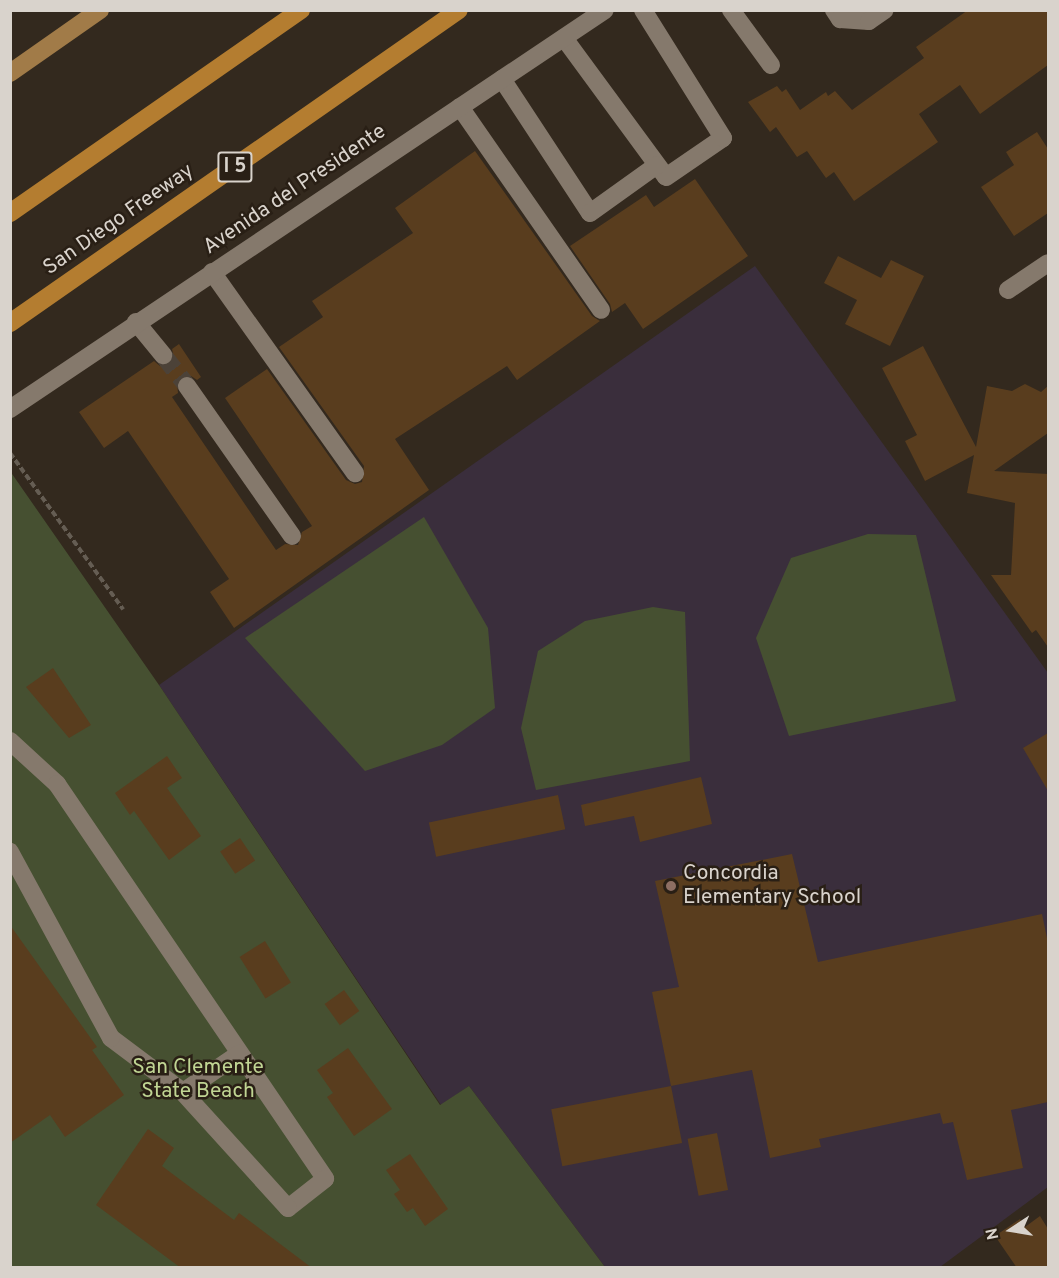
<!DOCTYPE html>
<style>
body{margin:0}
#map{position:relative;width:1059px;height:1278px;overflow:hidden;background:#33291e;font-family:Overpass,sans-serif}
div>[style]{position:absolute}
[style*='--x']{left:calc(var(--x)*1px);top:calc(var(--y)*1px);width:calc(var(--w)*1px);rotate:calc(var(--a)*1deg)}
.education>*{inset:0;background:#3a2e3c}
.green>*{inset:0;background:#465031}
.building>*{inset:0;background:#593d1e;transform-origin:0 0}
.minor-tunnel>*{height:18px;margin-top:-9px;transform-origin:0;background:repeating-linear-gradient(90deg,#4c4238 0 18px,transparent 0 27px)}
.path>*{height:4px;margin-top:-2px;transform-origin:0;background:repeating-linear-gradient(90deg,#655d53 0 6px,transparent 0 9px)}
.minor>*{height:18px;margin:-9px;padding:0 9px;transform-origin:9px;border-radius:9px;background:#85796c}
.major>*{height:18px;margin:-9px;padding:0 9px;transform-origin:9px;border-radius:9px;background:#a17b48}
.highway>*{height:18px;margin:-9px;padding:0 9px;transform-origin:9px;border-radius:9px;background:#b47d30}
.dots>*{width:16px;height:16px;translate:-50% -50%;box-sizing:border-box;border:3px solid #291f15;border-radius:50%}
span{translate:-50% -50%;white-space:nowrap;text-align:center;line-height:1.15;-webkit-text-stroke:5px #291f15;paint-order:stroke}
.shield-label span{padding:2px 4px;background:#291f15;border:2px solid;border-radius:4px;-webkit-text-stroke-width:0}
.shield-label{font-size:20px;color:#d9d3cc;font-weight:700}
.street-label{font-size:21px;color:#d9d3cc}
.poi-label{font-size:21px;color:#d9d3cc}
.left{translate:0 -50%;text-align:left}
.park-label{font-size:21px;color:#c0d593}
.frame{position:absolute;inset:0;border:12px solid #d9d3cc;pointer-events:none}
.north{position:absolute;left:981px;top:1200px;width:60px;height:60px;-webkit-text-stroke:4px #291f15;paint-order:stroke;rotate:258deg;font-size:16px;font-weight:700;line-height:24px;text-align:center;color:#d9d3cc}
.north::after{content:'';display:block;margin:auto;width:21px;height:27px;background:#d9d3cc;clip-path:polygon(50% 0,100% 100%,50% 72%,0 100%)}
</style>
<div id="map">
<div class="education">
<i style="clip-path:polygon(755px 266px,1048px 673px,1048px 1187px,940px 1267px,605px 1267px,469px 1086px,441px 1105px,159px 685px)"></i>
</div>
<div class="green">
<i style="clip-path:polygon(10px 471px,159px 685px,440px 1105px,469px 1086px,605px 1267px,11px 1267px)"></i>
<i style="clip-path:polygon(424px 517px,488px 628px,495px 708px,442px 745px,365px 771px,245px 638px)"></i>
<i style="clip-path:polygon(868px 534px,916px 535px,956px 701px,789px 736px,756px 638px,791px 558px)"></i>
<i style="clip-path:polygon(653px 607px,685px 612px,690px 761px,536px 790px,521px 728px,538px 651px,585px 621px)"></i>
</div>
<div class="building">
<i style="clip-path:polygon(968px 10px,1048px 10px,1048px 65px,980px 114px,960px 85px,919px 114px,938px 142px,854px 201px,834px 172px,826px 178px,807px 151px,797px 157px,776px 127px,770px 132px,748px 102px,777px 86px,782px 92px,786px 89px,800px 110px,826px 92px,828px 96px,835px 91px,852px 110px,924px 58px,916px 47px)"></i>
<i style="clip-path:polygon(1037px 132px,1048px 149px,1048px 213px,1014px 236px,981px 187px,1014px 165px,1006px 152px)"></i>
<i style="clip-path:polygon(475px 151px,592px 316px,600px 321px,517px 380px,507px 366px,395px 439px,429px 490px,234px 628px,210px 592px,229px 579px,128px 431px,104px 448px,79px 412px,154px 361px,160px 366px,170px 364px,174px 358px,172px 349px,179px 344px,201px 377px,197px 380px,191px 376px,181px 377px,177px 382px,178px 393px,172px 397px,276px 550px,285px 544px,298px 545px,302px 532px,312px 526px,225px 398px,267px 369px,346px 480px,355px 484px,362px 482px,364px 466px,279px 347px,323px 317px,312px 301px,413px 233px,395px 208px)"></i>
<i style="clip-path:polygon(695px 179px,748px 256px,643px 329px,625px 303px,612px 312px,610px 304px,570px 246px,646px 195px,654px 207px)"></i>
<i style="clip-path:polygon(838px 256px,881px 278px,891px 260px,924px 276px,890px 346px,845px 324px,857px 300px,824px 283px)"></i>
<i style="clip-path:polygon(923px 346px,976px 447px,987px 386px,1012px 391px,1025px 384px,1041px 392px,1048px 386px,1048px 433px,994px 471px,1048px 474px,1048px 647px,1036px 630px,1032px 633px,991px 575px,1011px 575px,1015px 503px,967px 493px,974px 455px,925px 481px,905px 441px,917px 435px,882px 368px)"></i>
<i style="clip-path:polygon(53px 668px,91px 725px,69px 738px,26px 687px)"></i>
<i style="clip-path:polygon(1048px 733px,1048px 791px,1023px 748px)"></i>
<i style="clip-path:polygon(167px 756px,182px 778px,167px 788px,201px 836px,169px 860px,134px 811px,130px 815px,115px 793px)"></i>
<i style="clip-path:polygon(701px 777px,712px 824px,640px 842px,634px 816px,585px 826px,581px 805px)"></i>
<i style="left:558px;top:795px;width:35px;height:132px;rotate:78deg"></i>
<i style="left:240px;top:838px;width:27px;height:24px;rotate:56deg"></i>
<i style="clip-path:polygon(792px 854px,818px 962px,1042px 914px,1048px 943px,1048px 1102px,1011px 1110px,1023px 1168px,967px 1180px,953px 1122px,943px 1124px,940px 1113px,819px 1139px,821px 1147px,770px 1158px,752px 1070px,671px 1086px,652px 992px,679px 987px,655px 881px)"></i>
<i style="clip-path:polygon(10px 925px,97px 1047px,92px 1050px,124px 1095px,65px 1137px,50px 1115px,10px 1143px)"></i>
<i style="left:265px;top:941px;width:49px;height:30px;rotate:58deg"></i>
<i style="left:344px;top:990px;width:26px;height:24px;rotate:54deg"></i>
<i style="clip-path:polygon(348px 1048px,392px 1109px,354px 1136px,327px 1097px,333px 1093px,317px 1070px)"></i>
<i style="left:671px;top:1086px;width:58px;height:122px;rotate:79deg"></i>
<i style="clip-path:polygon(148px 1129px,174px 1148px,162px 1166px,234px 1220px,239px 1213px,312px 1268px,181px 1268px,96px 1205px)"></i>
<i style="left:717px;top:1133px;width:58px;height:30px;rotate:79deg"></i>
<i style="clip-path:polygon(410px 1154px,448px 1209px,425px 1226px,413px 1208px,407px 1212px,394px 1194px,400px 1190px,386px 1170px)"></i>
<i style="clip-path:polygon(1040px 1216px,1048px 1229px,1048px 1268px,1017px 1268px,995px 1236px,1020px 1219px,1025px 1227px)"></i>
</div>
<div class="minor-tunnel">
<i style="--x:163;--y:355;--w:39;--a:52"></i>
</div>
<div class="path">
<i style="--x:10;--y:453;--w:193;--a:54.1"></i>
</div>
<div class="minor">
<i style="--x:731;--y:10;--w:68;--a:54"></i>
<i style="--x:834;--y:10;--w:11;--a:56"></i>
<i style="--x:840;--y:19;--w:29;--a:4"></i>
<i style="--x:869;--y:21;--w:19;--a:-35"></i>
<i style="--x:564;--y:38;--w:172;--a:53.7"></i>
<i style="--x:666;--y:177;--w:69;--a:-34.4"></i>
<i style="--x:723;--y:138;--w:151;--a:-122"></i>
<i style="--x:502;--y:79;--w:160;--a:56.7"></i>
<i style="--x:590;--y:213;--w:82;--a:-35.6"></i>
<i style="--x:460;--y:107;--w:247;--a:55.2"></i>
<i style="--x:212;--y:272;--w:247;--a:54.6"></i>
<i style="--x:1008;--y:290;--w:48;--a:-34"></i>
<i style="--x:136;--y:322;--w:43;--a:50.7"></i>
<i style="--x:187;--y:386;--w:183;--a:55"></i>
<i style="--x:10;--y:409;--w:716;--a:-33.85"></i>
<i style="--x:10;--y:741;--w:64;--a:42.5"></i>
<i style="--x:57;--y:784;--w:477;--a:55.8"></i>
<i style="--x:325;--y:1179;--w:47;--a:141.9"></i>
<i style="--x:288;--y:1208;--w:156;--a:-132.2"></i>
<i style="--x:183;--y:1092;--w:90;--a:-143.1"></i>
<i style="--x:111;--y:1038;--w:212;--a:-118.5"></i>
<i style="--x:183;--y:1092;--w:68;--a:-34.2"></i>
</div>
<div class="major">
<i style="--x:10;--y:73;--w:110;--a:-35"></i>
</div>
<div class="highway">
<i style="--x:10;--y:213;--w:355;--a:-34.9"></i>
<i style="--x:10;--y:323;--w:547;--a:-34.88"></i>
</div>
<div class="dots">
<i style="left:671px;top:886px;background:#8d6e63"></i>
</div>
<div class="shield-label">
<span style="left:235px;top:167px">I 5</span>
</div>
<div class="street-label">
<span style="left:295px;top:190px;rotate:-34deg">Avenida del Presidente</span>
<span style="left:119px;top:220px;rotate:-35deg">San Diego Freeway</span>
</div>
<div class="poi-label">
<span class="left" style="left:683px;top:886px">Concordia<br>Elementary School</span>
</div>
<div class="park-label">
<span style="left:198px;top:1080px">San Clemente<br>State Beach</span>
</div>
<div class="frame"></div>
<div class="north">N</div>
</div>
